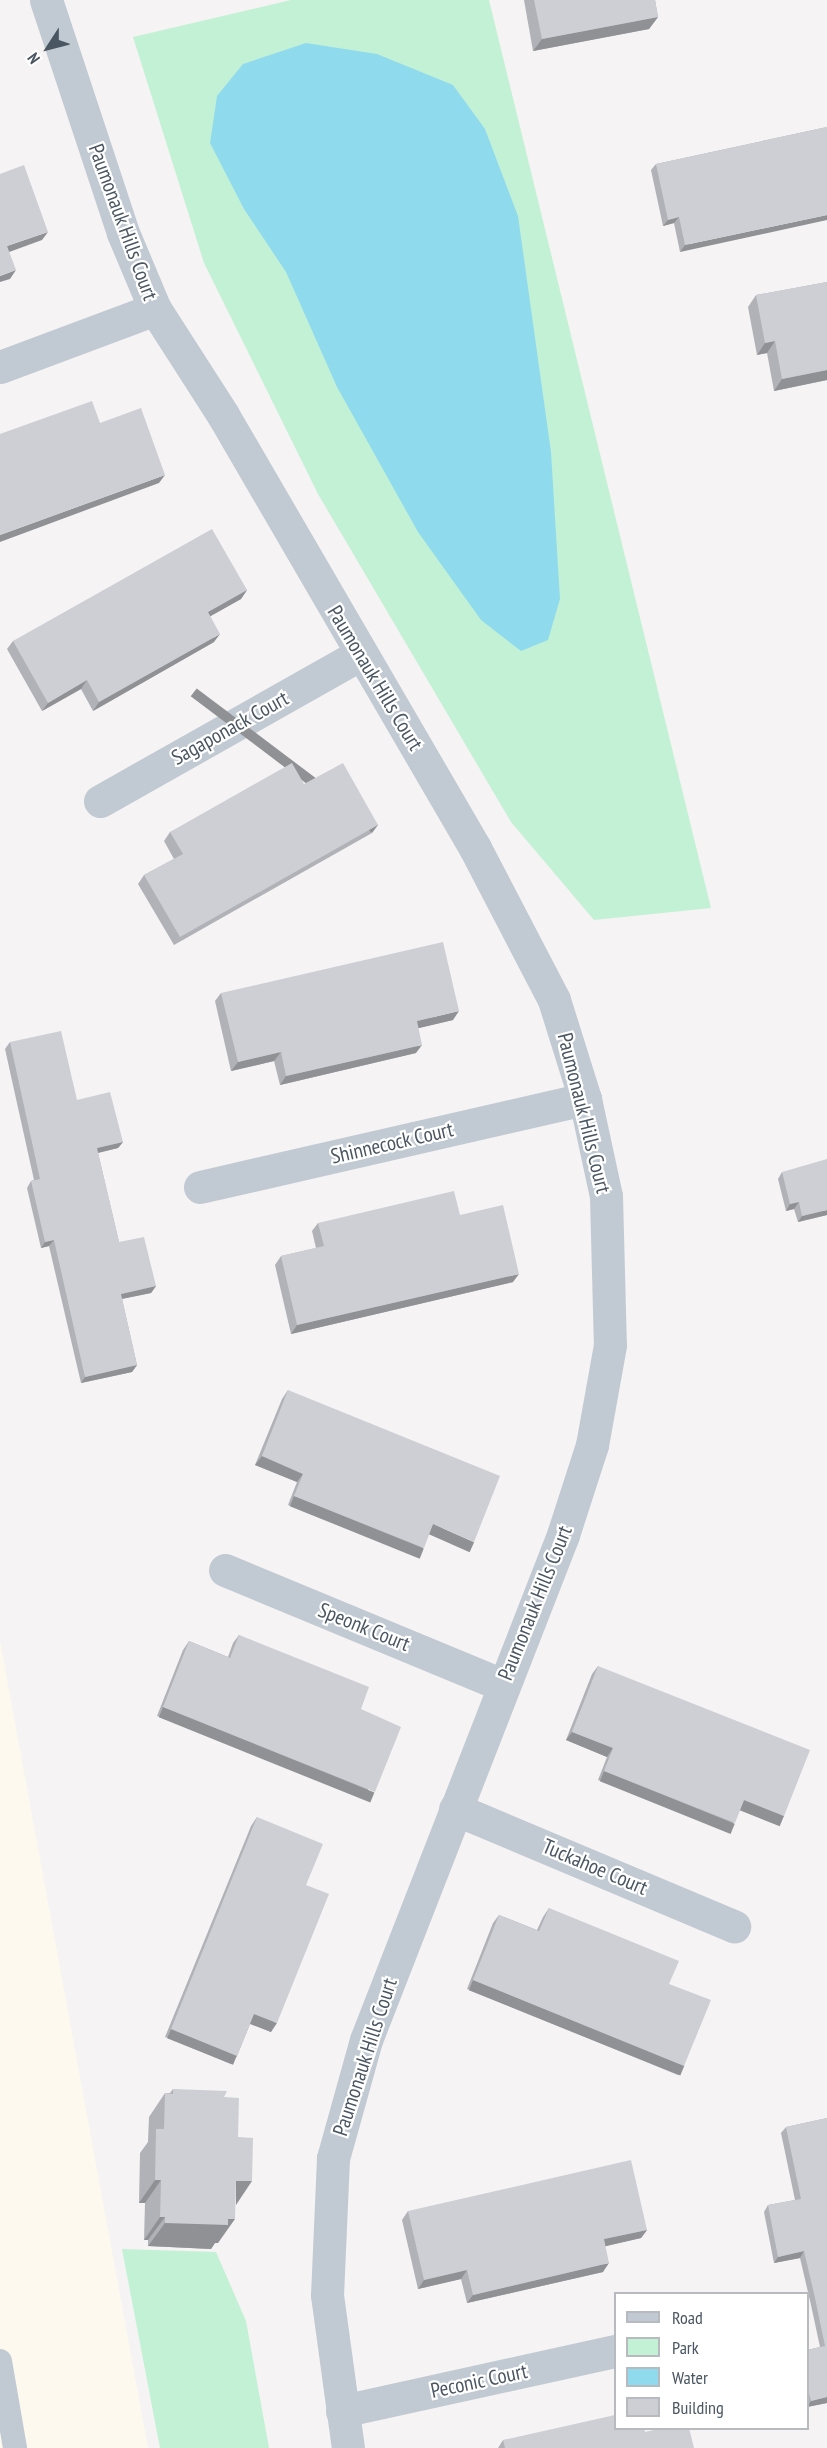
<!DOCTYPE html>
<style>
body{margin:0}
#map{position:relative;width:827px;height:2448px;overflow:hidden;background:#f5f3f3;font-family:"PT Sans Narrow",sans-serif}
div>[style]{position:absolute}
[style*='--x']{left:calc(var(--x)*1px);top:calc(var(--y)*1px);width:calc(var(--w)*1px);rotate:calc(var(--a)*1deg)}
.commercial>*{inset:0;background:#fdf9ef}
.green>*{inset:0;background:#c3f1d5}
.water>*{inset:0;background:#90daee}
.service>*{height:24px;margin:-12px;padding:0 12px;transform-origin:12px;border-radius:12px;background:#c1cad2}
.minor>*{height:33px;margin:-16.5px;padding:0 16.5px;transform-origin:16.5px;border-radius:16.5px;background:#c1cad2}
.wall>*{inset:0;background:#b0b2b7}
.shaded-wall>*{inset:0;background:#909195;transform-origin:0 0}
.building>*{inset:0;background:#cdcfd5}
span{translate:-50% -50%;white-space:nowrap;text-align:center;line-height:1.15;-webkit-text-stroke:4.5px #fff;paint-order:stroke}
.street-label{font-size:21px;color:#4a5661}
.legend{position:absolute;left:614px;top:2292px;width:195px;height:138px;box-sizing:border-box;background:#fff;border:2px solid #b7bbc0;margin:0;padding:8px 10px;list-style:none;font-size:18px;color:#4a5661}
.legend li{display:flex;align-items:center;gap:12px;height:30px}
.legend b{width:30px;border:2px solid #b7bbc0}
.north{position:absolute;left:18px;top:18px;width:60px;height:60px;-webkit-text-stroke:4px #fff;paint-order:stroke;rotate:234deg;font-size:16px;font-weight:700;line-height:24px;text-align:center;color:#4a5661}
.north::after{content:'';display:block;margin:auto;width:21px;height:27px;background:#4a5661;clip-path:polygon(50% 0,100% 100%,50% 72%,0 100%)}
</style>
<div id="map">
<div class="commercial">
<i style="clip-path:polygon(0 1641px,148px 2448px,0 2448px)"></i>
</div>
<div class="green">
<i style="clip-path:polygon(291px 0,489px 0,711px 908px,594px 920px,511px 822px,318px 494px,204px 263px,133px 37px)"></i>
<i style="clip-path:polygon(122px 2249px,216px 2252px,246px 2321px,269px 2448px,160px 2448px)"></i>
</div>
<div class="water">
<i style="clip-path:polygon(306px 43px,377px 54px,453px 85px,485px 129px,518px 216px,551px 452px,560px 599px,548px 640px,521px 651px,481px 620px,418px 532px,337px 387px,286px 272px,244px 209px,210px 143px,217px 96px,243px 64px)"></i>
</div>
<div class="service">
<i style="--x:0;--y:2361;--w:88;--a:80.2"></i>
</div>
<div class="minor">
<i style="--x:46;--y:0;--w:245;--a:71.7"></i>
<i style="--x:123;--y:233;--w:82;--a:67.2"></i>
<i style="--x:155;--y:309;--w:126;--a:57.3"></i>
<i style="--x:223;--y:415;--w:501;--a:59.8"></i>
<i style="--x:475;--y:848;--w:171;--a:62.5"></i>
<i style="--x:554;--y:1000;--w:104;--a:72.6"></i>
<i style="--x:585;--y:1099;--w:99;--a:77.8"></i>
<i style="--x:606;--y:1196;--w:149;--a:88.5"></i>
<i style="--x:610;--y:1345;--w:102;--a:100.2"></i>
<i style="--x:592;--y:1445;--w:95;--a:107.9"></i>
<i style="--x:563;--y:1535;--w:542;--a:111.31"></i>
<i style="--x:366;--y:2040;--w:123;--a:105.6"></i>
<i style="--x:333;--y:2158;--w:137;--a:92.5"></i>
<i style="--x:327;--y:2295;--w:154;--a:82.2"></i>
<i style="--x:0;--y:367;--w:165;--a:-20.5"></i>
<i style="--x:100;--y:801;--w:300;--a:-29.4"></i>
<i style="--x:200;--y:1187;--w:395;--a:-12.9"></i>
<i style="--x:225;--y:1570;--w:301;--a:22.5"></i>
<i style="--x:455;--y:1809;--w:303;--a:22.8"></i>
<i style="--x:342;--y:2411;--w:280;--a:-12.4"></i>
</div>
<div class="wall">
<i style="clip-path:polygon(524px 0,655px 0,658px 17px,649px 29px,533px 51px)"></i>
<i style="clip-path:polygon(827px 127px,680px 252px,674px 223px,663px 226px,651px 170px,656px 164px)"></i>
<i style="clip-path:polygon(827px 282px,827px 380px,774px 391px,767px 353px,757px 355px,748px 307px,756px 295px)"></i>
<i style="clip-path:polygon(247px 590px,241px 599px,210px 616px,214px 642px,93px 711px,81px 689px,42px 711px,7px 649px,13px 641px)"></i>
<i style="clip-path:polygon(304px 784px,372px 833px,174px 945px,138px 884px,144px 875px,174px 859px,164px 841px,170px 832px)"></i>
<i style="clip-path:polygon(221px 993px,453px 1020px,418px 1028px,416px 1053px,280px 1085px,274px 1061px,231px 1071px,215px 1001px)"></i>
<i style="clip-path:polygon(10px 1042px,77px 1100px,123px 1142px,118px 1148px,98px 1153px,119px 1242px,156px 1286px,151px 1293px,122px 1299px,137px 1365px,132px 1372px,81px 1383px,49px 1246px,41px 1248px,27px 1188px,31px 1181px,34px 1180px,5px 1049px)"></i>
<i style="clip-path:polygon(782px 1172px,827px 1215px,798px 1222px,794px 1209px,786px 1211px,778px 1179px)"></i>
<i style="clip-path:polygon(460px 1215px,513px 1282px,291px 1334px,275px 1265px,281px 1256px,316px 1248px,312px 1231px,318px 1223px)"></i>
<i style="clip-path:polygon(288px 1390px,468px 1551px,429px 1534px,418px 1557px,288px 1505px,297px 1482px,255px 1465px,282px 1399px)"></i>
<i style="clip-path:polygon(239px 1635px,361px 1709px,369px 1801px,157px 1716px,183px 1650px,189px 1641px,228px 1657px,233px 1643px)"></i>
<i style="clip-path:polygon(598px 1666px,784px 1816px,778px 1825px,740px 1810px,729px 1831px,598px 1780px,607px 1757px,566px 1740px,592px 1674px)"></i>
<i style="clip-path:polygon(257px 1817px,306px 1885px,271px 2032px,250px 2024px,237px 2056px,231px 2064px,165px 2037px,251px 1826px)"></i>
<i style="clip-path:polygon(549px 1908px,669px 1984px,684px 2066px,678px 2075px,467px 1989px,493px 1923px,499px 1915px,537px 1930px,543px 1917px)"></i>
<i style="clip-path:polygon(173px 2089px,224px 2097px,235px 2205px,218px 2243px,215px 2243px,211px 2249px,148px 2246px,148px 2240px,144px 2240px,145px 2203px,139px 2203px,140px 2153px,148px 2142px,149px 2117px,165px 2093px,170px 2093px)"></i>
<i style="clip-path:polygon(827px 2118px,827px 2403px,807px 2407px,807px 2350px,820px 2347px,811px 2305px,800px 2258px,774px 2263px,764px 2212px,768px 2205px,795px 2200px,781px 2133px,786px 2127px)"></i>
<i style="clip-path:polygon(408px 2211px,647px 2230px,641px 2238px,605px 2246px,603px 2272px,467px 2303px,461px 2279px,418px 2289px,402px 2220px)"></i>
<i style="clip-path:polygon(645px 2432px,694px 2448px,498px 2448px,503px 2440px)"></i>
</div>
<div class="shaded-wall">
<i style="clip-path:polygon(658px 17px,649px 29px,533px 51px,542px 39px)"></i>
<i style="clip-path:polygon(827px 215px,827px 220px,680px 252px,685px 245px)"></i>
<i style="clip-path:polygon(679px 217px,674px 223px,663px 226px,668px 220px)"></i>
<i style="clip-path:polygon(48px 232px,42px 240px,1px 255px,7px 246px)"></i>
<i style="clip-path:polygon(16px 270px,10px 279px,0 282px,0 276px)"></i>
<i style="clip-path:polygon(775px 341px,767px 353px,757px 355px,765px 343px)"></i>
<i style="clip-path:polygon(827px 370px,827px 380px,774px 391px,782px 379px)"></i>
<i style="clip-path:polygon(165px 475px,159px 483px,0 542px,0 535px)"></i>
<i style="clip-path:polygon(247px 590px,241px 599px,202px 621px,208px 612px)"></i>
<i style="clip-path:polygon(220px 634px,214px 642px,93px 711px,99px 702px)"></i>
<i style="clip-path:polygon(87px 680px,81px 689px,42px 711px,48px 703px)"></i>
<i style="left:378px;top:825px;width:10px;height:227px;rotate:127deg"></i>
<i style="clip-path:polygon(459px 1011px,453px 1020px,411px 1030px,417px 1021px)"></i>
<i style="clip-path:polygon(422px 1045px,416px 1053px,280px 1085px,286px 1076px)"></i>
<i style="clip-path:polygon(281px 1052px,274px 1061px,231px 1071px,238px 1062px)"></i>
<i style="clip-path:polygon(123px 1142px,118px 1148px,93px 1154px,97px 1148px)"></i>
<i style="clip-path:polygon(799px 1202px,794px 1209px,786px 1211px,790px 1204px)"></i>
<i style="clip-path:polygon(827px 1210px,827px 1215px,798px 1222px,802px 1216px)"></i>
<i style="clip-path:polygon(54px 1240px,49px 1246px,41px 1248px,45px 1242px)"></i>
<i style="clip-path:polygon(519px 1274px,513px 1282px,291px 1334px,297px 1325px)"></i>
<i style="clip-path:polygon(156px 1286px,151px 1293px,116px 1300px,121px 1294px)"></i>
<i style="clip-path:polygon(137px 1365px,132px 1372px,81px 1383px,85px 1377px)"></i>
<i style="clip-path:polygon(262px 1456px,303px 1474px,297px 1482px,255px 1465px)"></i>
<i style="left:294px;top:1496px;width:140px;height:11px;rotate:22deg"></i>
<i style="left:433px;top:1524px;width:45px;height:11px;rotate:24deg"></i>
<i style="left:163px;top:1707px;width:228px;height:11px;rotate:22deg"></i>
<i style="clip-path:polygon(572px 1732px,613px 1748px,607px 1757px,566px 1740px)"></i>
<i style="left:604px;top:1771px;width:141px;height:11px;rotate:22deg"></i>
<i style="left:744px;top:1800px;width:43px;height:11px;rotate:22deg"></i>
<i style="left:473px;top:1980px;width:228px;height:11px;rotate:22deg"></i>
<i style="clip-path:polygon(254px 2014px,277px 2023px,271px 2032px,248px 2023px)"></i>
<i style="left:171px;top:2029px;width:71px;height:10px;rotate:22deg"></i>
<i style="clip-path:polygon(155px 2180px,161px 2180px,145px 2203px,139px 2203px)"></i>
<i style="clip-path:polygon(236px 2181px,252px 2181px,236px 2205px)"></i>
<i style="clip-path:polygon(160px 2217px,165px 2217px,148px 2240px,144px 2240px)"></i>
<i style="clip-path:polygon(228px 2219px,235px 2219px,218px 2243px,215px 2243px,211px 2249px,148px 2246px,165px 2223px)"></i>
<i style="clip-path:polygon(647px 2230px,641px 2238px,598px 2248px,604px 2239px)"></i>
<i style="clip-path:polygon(804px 2251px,800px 2258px,774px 2263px,778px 2257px)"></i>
<i style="clip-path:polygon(609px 2263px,603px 2272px,467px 2303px,473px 2295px)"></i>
<i style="clip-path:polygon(467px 2270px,461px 2279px,418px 2289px,424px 2280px)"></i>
<i style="clip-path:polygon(827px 2397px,827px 2403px,807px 2407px,811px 2401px)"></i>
</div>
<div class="building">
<i style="clip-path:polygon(534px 0,655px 0,658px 17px,542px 39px)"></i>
<i style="clip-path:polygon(827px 127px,827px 215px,685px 245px,679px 217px,668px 220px,656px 164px)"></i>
<i style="clip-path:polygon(24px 165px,48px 232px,7px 246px,16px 270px,0 276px,0 174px)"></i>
<i style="clip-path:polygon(827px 282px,827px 370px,782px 379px,775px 341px,765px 343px,756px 295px)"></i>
<i style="clip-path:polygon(92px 401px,100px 423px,141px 408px,165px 475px,0 535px,0 434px)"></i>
<i style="clip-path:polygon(212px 529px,247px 590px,208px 612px,220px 634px,99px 702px,87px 680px,48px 703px,13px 641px)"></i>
<i style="clip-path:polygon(292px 763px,304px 784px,343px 763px,378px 825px,180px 937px,144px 875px,183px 854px,170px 832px)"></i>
<i style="clip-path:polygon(443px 942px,459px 1011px,417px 1021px,422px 1045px,286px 1076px,281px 1052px,238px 1062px,221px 993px)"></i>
<i style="clip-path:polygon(61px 1031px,77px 1100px,110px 1092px,123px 1142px,97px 1148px,119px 1242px,144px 1237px,156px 1286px,121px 1294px,137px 1365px,85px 1377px,54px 1240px,45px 1242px,31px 1181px,40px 1179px,10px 1042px)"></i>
<i style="clip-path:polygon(827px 1159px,827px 1210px,802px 1216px,799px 1202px,790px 1204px,782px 1172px)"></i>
<i style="clip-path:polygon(454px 1191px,460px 1215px,503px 1205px,519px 1274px,297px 1325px,281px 1256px,324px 1246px,318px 1223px)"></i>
<i style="clip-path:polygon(288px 1390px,500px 1476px,474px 1542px,433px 1524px,424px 1548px,294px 1496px,303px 1474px,262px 1456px)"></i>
<i style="clip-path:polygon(239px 1635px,369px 1687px,361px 1709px,401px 1727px,375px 1792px,163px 1707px,189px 1641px,230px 1658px)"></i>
<i style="clip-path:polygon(598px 1666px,810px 1750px,784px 1816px,744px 1800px,735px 1823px,604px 1771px,613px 1748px,572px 1732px)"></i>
<i style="clip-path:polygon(257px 1817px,323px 1844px,306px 1885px,329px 1894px,277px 2023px,254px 2014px,237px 2056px,171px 2029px)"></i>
<i style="clip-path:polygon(549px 1908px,679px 1961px,669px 1984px,711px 2000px,684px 2066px,473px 1980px,499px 1915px,539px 1931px)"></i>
<i style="clip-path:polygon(173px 2089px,227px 2091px,224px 2097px,239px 2098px,238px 2137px,253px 2138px,252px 2181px,236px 2181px,235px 2219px,228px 2219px,228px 2225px,165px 2223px,165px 2217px,160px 2217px,161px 2180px,155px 2180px,156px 2129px,164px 2129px,165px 2093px,173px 2094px)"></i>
<i style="clip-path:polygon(827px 2118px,827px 2397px,811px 2401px,807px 2385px,807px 2350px,825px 2346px,815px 2298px,804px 2251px,778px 2257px,768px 2205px,801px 2199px,786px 2127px)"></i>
<i style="clip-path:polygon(631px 2160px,647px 2230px,604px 2239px,609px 2263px,473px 2295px,467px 2270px,424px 2280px,408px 2211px)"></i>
<i style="clip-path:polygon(615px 2415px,615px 2428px,644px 2428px,645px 2432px,663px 2428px,689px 2428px,694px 2448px,505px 2448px,503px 2440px)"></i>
</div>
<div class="street-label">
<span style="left:123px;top:222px;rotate:70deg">Paumonauk Hills Court</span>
<span style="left:375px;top:678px;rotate:59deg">Paumonauk Hills Court</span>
<span style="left:230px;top:728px;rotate:-29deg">Sagaponack Court</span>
<span style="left:584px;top:1113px;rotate:76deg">Paumonauk Hills Court</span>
<span style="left:392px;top:1143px;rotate:-13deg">Shinnecock Court</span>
<span style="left:535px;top:1603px;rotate:-68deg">Paumonauk Hills Court</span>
<span style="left:364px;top:1627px;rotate:22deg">Speonk Court</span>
<span style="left:595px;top:1867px;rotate:23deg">Tuckahoe Court</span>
<span style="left:365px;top:2057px;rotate:-72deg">Paumonauk Hills Court</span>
<span style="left:479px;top:2381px;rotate:-12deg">Peconic Court</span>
</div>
<ul class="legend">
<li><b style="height:8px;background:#c1cad2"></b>Road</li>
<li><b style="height:16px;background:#c3f1d5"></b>Park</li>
<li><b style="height:16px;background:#90daee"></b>Water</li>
<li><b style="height:16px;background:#cdcfd5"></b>Building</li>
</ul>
<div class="north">N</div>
</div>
